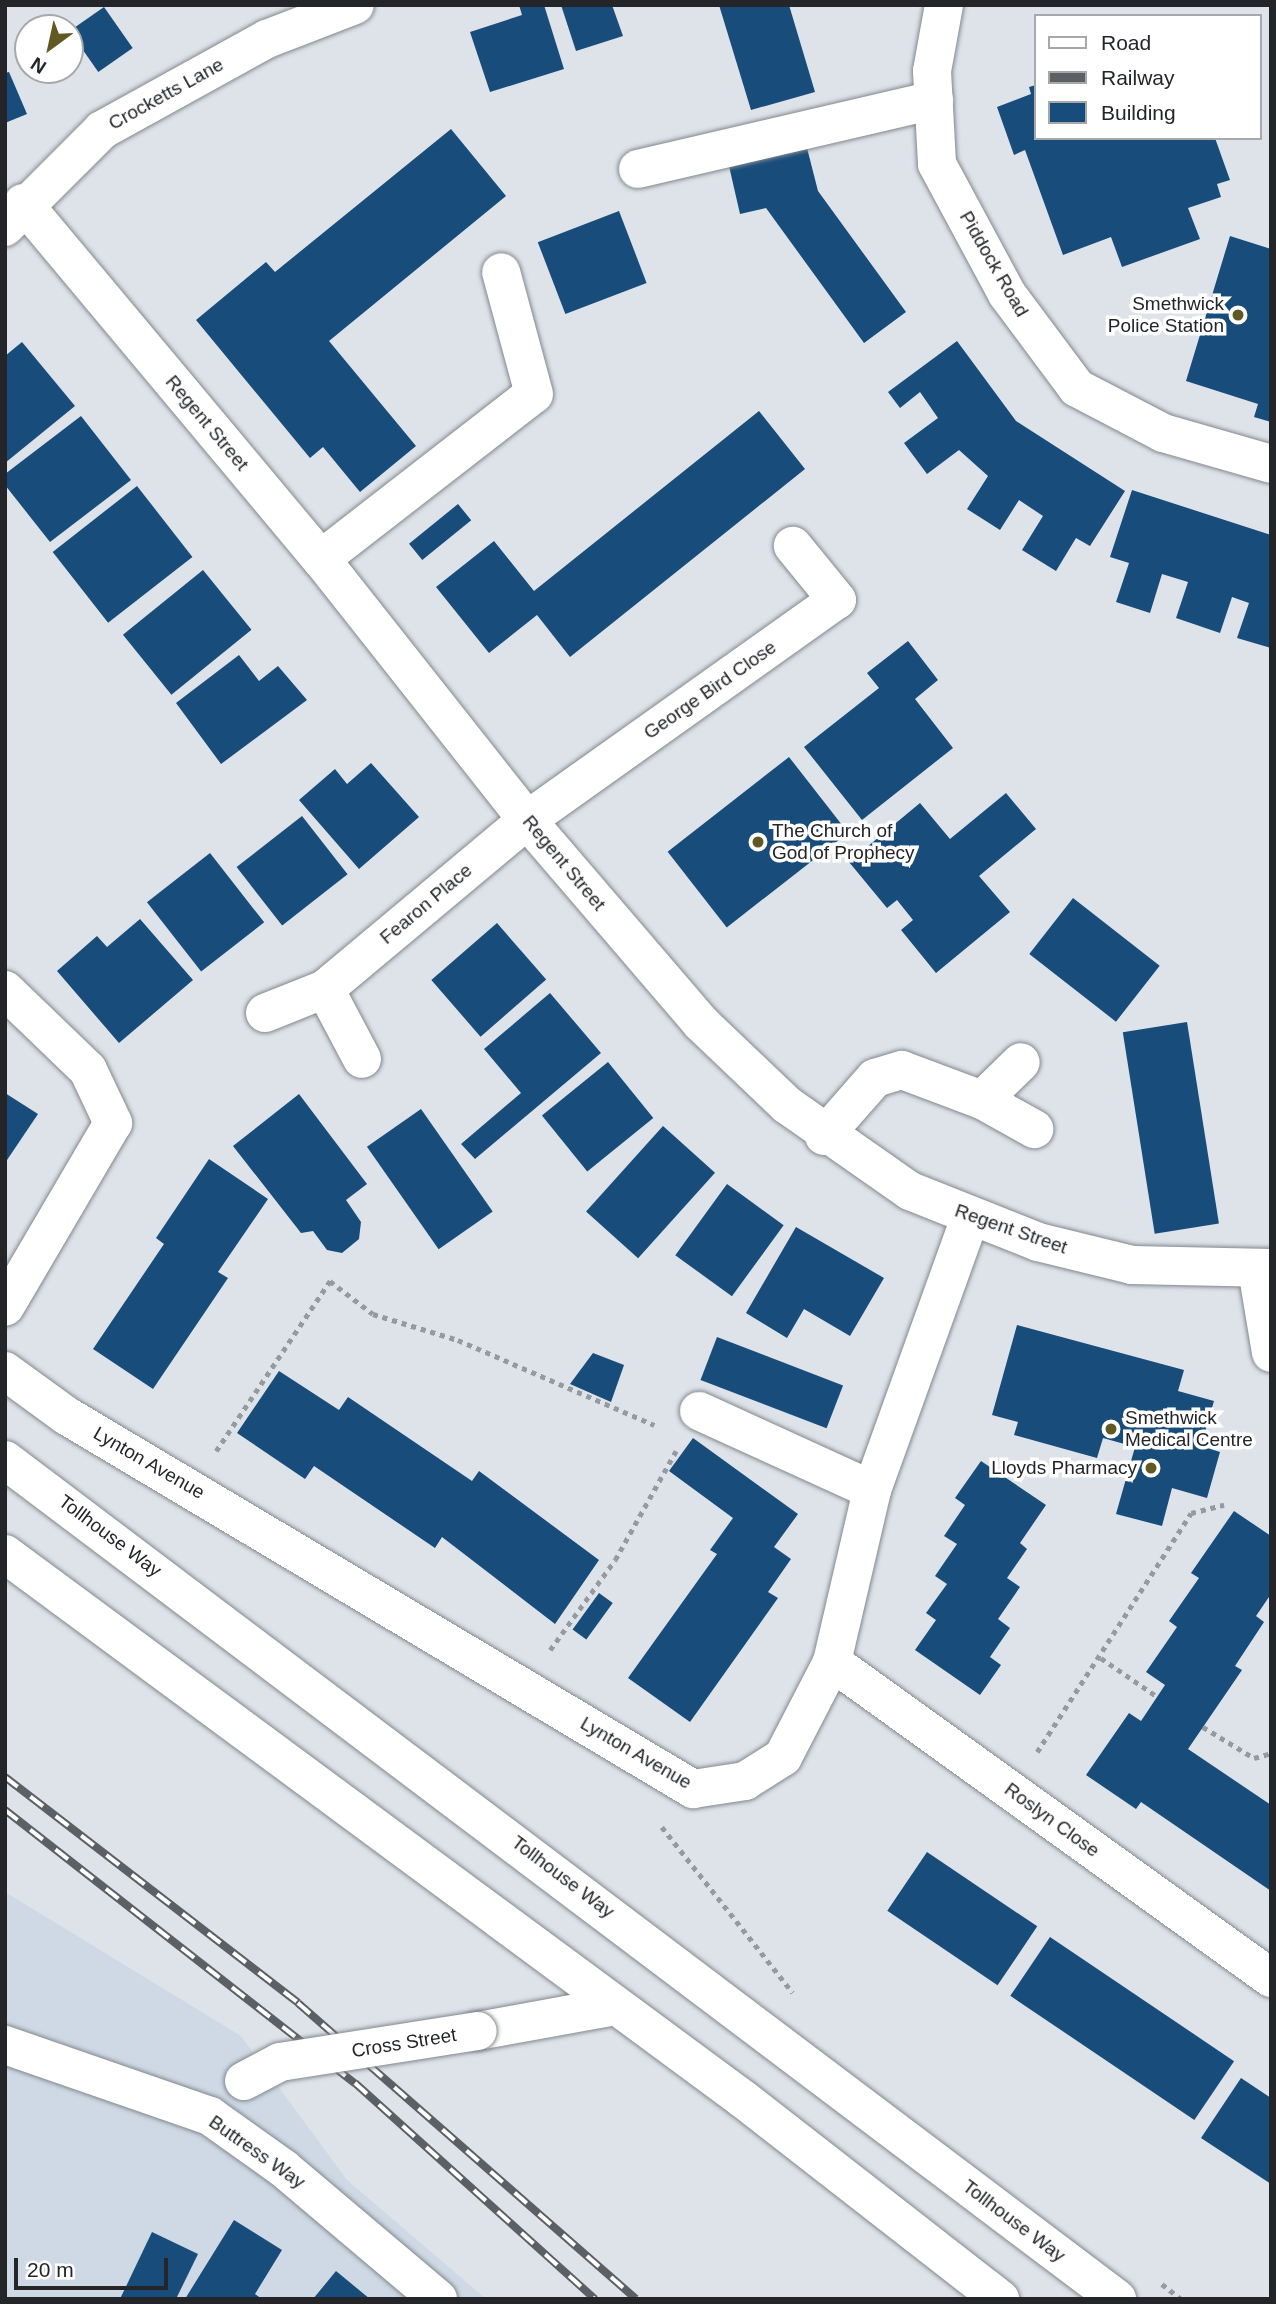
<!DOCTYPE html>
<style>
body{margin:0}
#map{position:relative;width:1276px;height:2304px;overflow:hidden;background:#dde3e9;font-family:Arial,sans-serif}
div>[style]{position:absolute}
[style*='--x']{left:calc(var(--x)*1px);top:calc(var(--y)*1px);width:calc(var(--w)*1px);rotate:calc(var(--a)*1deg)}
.built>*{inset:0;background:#ced9e5}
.building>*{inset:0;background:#174c7b;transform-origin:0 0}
.path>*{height:4.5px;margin-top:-2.25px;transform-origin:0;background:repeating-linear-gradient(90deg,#969a9f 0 5px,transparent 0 10px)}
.roads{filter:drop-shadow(0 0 2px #82888d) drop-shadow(0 0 2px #82888d)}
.minor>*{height:38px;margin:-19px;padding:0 19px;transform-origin:19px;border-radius:19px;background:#fff}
.major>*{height:38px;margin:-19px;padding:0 19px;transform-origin:19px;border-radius:19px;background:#fff}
.rail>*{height:8px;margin-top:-4px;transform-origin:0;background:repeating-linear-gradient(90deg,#fff 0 16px,#5c5f63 0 32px);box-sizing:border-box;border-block:2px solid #5c5f63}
.bridges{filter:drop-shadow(0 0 2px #82888d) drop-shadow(0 0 2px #82888d)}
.minor-bridge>*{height:38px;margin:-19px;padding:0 19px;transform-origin:19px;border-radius:19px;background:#fff}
.dots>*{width:19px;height:19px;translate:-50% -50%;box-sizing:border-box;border:4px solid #fff;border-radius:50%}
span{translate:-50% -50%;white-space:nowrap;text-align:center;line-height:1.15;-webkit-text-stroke:7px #fff;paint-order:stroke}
.street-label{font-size:19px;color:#232528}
.poi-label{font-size:19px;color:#232528}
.right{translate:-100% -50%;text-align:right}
.left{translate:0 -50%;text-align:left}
.frame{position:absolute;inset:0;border:7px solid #232528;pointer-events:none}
.legend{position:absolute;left:1034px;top:14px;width:228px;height:126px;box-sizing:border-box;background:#fff;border:2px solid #a7a8a9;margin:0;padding:9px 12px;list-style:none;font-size:21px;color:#232528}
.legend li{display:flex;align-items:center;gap:14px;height:35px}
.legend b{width:35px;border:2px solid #a7a8a9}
.north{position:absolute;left:14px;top:14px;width:70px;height:70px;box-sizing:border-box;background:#fff;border:2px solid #a7a8a9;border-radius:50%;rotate:213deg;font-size:19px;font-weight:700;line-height:28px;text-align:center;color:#232528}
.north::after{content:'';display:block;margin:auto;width:24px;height:32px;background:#615824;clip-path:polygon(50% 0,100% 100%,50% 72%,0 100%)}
.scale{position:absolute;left:14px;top:2258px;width:154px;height:32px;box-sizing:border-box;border:4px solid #232528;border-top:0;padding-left:9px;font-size:21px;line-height:24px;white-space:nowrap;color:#232528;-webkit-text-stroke:5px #fff;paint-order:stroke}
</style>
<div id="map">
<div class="built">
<i style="clip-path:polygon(5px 1892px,241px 2036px,347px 2180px,486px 2299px,5px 2299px)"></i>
</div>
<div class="building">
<i style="clip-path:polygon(519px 5px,544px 5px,564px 69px,490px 92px,470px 32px,522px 15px)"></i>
<i style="clip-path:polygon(561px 5px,612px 5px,623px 36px,576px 51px)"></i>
<i style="clip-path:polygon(719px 5px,789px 5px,815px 92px,751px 110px)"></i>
<i style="left:104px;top:7px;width:50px;height:42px;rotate:55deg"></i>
<i style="clip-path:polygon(9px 72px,27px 114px,5px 123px,5px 73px)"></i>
<i style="clip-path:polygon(1036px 85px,1036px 138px,1215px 138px,1230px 180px,1217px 184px,1221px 197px,1188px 208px,1200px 239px,1122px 267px,1111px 237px,1063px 255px,1025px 150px,1014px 155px,997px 107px,1031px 94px,1029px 87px)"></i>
<i style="clip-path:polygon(451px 129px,506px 196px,329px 341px,416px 446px,360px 492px,323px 447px,310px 458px,196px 320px,266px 262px,275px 272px)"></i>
<i style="clip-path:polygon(807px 148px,818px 191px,906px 312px,864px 343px,766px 208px,740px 214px,729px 166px)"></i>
<i style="left:619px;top:211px;width:77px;height:87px;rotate:69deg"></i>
<i style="clip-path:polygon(1230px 236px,1271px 249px,1271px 422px,1254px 417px,1258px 404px,1186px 381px)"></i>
<i style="clip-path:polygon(957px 341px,1016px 421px,1125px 491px,1090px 546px,1076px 538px,1056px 571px,1022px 550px,1043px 516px,1019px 500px,1000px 530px,967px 509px,988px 476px,959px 450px,927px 474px,904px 443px,938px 418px,920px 392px,900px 408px,888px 392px)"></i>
<i style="clip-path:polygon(22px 342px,75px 406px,5px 463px,5px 356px)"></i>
<i style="clip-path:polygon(759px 411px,805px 469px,570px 657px,537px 615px,489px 653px,436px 587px,494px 541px,534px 591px)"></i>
<i style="clip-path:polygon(81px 416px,131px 480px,50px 542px,5px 485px,5px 474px)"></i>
<i style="left:137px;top:486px;width:90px;height:107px;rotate:52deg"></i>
<i style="clip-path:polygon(1132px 490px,1271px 535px,1271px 648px,1237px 638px,1249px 603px,1232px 597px,1220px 633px,1176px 618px,1188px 582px,1162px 574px,1150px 613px,1116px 602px,1129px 563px,1110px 557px)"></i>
<i style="left:458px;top:504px;width:21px;height:63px;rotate:51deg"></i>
<i style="left:203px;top:570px;width:77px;height:103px;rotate:51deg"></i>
<i style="clip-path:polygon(908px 641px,938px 680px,915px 699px,953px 748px,862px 820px,804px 747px,879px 688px,867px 673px)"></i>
<i style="clip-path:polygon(239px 655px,259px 681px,278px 666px,307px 700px,221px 764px,176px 703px)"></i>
<i style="left:789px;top:757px;width:96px;height:154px;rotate:52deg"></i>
<i style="clip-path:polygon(371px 763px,419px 817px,359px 869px,299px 800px,335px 769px,347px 784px)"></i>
<i style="clip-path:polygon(1006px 793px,1036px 829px,979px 876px,1010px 912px,936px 973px,901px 930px,913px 920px,897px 900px,887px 908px,849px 862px,920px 803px,950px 839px)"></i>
<i style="left:302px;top:816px;width:74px;height:83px;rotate:52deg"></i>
<i style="left:210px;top:853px;width:88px;height:80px;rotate:52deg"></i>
<i style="left:1073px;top:898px;width:110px;height:71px;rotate:38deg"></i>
<i style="clip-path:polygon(140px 919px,193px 980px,119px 1043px,57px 971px,97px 936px,107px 947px)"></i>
<i style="left:497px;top:923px;width:75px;height:87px;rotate:49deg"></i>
<i style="clip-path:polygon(550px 993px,601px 1053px,475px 1159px,461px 1144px,521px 1093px,484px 1049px)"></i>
<i style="left:1187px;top:1022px;width:204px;height:65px;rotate:81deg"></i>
<i style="left:608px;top:1062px;width:72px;height:85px;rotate:51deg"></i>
<i style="clip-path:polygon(5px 1093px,38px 1114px,5px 1163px)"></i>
<i style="clip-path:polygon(299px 1094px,367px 1184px,346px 1200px,361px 1222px,359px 1239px,342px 1253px,327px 1250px,313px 1231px,301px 1233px,233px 1146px)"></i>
<i style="left:421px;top:1109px;width:125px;height:66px;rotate:55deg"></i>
<i style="left:663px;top:1126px;width:70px;height:115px;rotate:42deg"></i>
<i style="clip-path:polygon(209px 1159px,268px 1199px,218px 1272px,228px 1278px,153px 1389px,93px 1349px,164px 1244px,156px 1238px)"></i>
<i style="left:727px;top:1184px;width:70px;height:88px;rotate:36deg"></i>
<i style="clip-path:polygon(796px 1227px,884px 1278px,850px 1336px,804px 1309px,787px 1338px,746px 1313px)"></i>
<i style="clip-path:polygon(1017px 1325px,1184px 1370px,1178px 1391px,1214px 1401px,1201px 1446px,1220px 1452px,1207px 1498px,1172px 1488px,1162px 1526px,1116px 1514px,1135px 1447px,1103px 1438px,1097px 1458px,1014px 1435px,1018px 1422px,992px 1415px)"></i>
<i style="left:717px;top:1337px;width:135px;height:46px;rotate:21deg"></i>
<i style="clip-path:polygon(593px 1353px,624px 1365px,611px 1402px,570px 1384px)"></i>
<i style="clip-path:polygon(279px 1371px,339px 1410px,348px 1397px,472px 1481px,479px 1471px,599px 1560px,555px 1624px,442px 1537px,435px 1548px,314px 1466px,305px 1479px,237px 1433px)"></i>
<i style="clip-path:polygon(693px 1438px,798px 1514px,774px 1547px,791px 1559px,768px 1592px,778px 1598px,690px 1722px,628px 1678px,717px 1554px,710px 1550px,733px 1518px,669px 1471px)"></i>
<i style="clip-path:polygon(981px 1461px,1046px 1505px,1020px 1543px,1027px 1549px,1007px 1578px,1020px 1587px,998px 1619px,1010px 1628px,990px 1657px,1001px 1665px,980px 1695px,915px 1650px,936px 1620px,926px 1613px,947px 1584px,935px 1576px,957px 1544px,944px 1536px,965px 1505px,955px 1498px)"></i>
<i style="clip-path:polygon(1234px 1511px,1271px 1536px,1271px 1594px,1256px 1616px,1264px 1622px,1235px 1666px,1242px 1670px,1188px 1749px,1271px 1805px,1271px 1891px,1141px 1802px,1136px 1809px,1086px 1775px,1129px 1713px,1141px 1721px,1165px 1685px,1146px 1672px,1177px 1627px,1169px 1621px,1199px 1578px,1191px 1573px)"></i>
<i style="left:599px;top:1593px;width:17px;height:45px;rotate:36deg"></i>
<i style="left:927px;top:1852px;width:133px;height:71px;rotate:34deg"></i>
<i style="left:1050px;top:1937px;width:222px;height:71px;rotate:34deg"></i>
<i style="clip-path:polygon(1241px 2078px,1271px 2098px,1271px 2184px,1201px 2138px)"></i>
<i style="clip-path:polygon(234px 2220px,282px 2250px,255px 2294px,262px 2299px,185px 2299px)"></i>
<i style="clip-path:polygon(152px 2232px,198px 2254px,176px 2299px,120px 2299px)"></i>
<i style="clip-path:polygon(336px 2271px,370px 2299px,313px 2299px)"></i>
</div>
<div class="path">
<i style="--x:216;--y:1451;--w:205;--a:-56.2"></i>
<i style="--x:330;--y:1281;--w:54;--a:37.5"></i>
<i style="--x:373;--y:1314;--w:89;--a:17"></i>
<i style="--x:458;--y:1340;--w:214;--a:23.4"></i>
<i style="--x:550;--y:1650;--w:111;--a:-54.2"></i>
<i style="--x:615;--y:1560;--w:125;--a:-60.8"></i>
<i style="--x:1101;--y:1658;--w:69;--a:34.4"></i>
<i style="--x:1203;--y:1727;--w:60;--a:31.3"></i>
<i style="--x:1254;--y:1758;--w:18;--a:-16"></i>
<i style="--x:1037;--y:1752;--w:284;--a:-57.2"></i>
<i style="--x:1191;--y:1513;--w:34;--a:-14"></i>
<i style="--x:662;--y:1827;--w:211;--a:51.7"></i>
<i style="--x:1162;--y:2284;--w:24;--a:38"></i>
</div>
<div class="roads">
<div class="minor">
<i style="--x:944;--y:5;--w:67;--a:100.3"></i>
<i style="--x:932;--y:71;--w:93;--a:86.9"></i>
<i style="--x:937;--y:164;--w:148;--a:61.7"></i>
<i style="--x:1007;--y:294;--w:117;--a:53.3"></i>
<i style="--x:1077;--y:388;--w:97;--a:27.6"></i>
<i style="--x:1163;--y:433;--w:112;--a:16"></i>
<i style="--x:638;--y:169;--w:304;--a:-13.1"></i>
<i style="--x:23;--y:203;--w:464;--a:50.1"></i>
<i style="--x:321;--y:559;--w:333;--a:51.7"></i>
<i style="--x:527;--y:820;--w:267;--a:49.4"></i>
<i style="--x:701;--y:1023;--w:119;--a:43.6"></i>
<i style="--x:787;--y:1105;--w:150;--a:35"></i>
<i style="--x:910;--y:1191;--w:138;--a:21.7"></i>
<i style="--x:1038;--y:1242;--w:97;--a:13.7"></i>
<i style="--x:1132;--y:1265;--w:139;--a:1.2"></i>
<i style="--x:5;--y:227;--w:137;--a:-45"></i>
<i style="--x:102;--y:130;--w:188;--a:-28.9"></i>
<i style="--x:267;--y:39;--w:94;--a:-21.1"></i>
<i style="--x:321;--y:559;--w:269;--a:-37.8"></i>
<i style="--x:534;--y:394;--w:126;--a:-105.1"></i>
<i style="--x:325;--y:989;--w:79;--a:62.1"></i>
<i style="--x:5;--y:990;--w:115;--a:43.9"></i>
<i style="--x:88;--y:1070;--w:59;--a:64.7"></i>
<i style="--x:113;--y:1123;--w:213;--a:120.4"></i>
<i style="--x:265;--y:1013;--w:65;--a:-21.8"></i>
<i style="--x:325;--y:989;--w:263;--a:-39.9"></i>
<i style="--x:527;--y:820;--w:380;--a:-35.4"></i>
<i style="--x:837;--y:600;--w:70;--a:-129.2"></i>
<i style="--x:982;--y:1100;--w:54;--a:-44.3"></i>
<i style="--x:824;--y:1136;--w:77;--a:-48.7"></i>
<i style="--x:875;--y:1078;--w:28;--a:-17"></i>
<i style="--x:902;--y:1070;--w:85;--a:20.6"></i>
<i style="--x:982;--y:1100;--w:60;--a:29.1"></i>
<i style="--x:1257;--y:1269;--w:85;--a:80.5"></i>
<i style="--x:5;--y:1371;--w:77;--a:36"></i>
<i style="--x:67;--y:1416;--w:729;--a:30.79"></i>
<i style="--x:693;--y:1789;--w:53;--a:-8.7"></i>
<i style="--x:745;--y:1781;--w:45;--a:-32.3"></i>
<i style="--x:783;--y:1757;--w:107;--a:-62.7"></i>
<i style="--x:832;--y:1662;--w:177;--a:-76.9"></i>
<i style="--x:872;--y:1490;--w:289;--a:-70.2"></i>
<i style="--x:699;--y:1411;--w:190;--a:24.5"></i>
<i style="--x:832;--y:1662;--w:541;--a:35.75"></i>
<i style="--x:478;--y:2031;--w:139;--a:-10.3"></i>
<i style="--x:5;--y:2045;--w:217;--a:19.1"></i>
<i style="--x:210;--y:2116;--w:90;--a:35.5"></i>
<i style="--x:283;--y:2168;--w:203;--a:40.2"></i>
</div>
<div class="major">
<i style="--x:5;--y:1460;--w:1393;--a:37.03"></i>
<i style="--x:5;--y:1554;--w:917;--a:36.45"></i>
<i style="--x:743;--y:2099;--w:326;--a:37.9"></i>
</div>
</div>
<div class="rail">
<i style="--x:5;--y:1777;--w:370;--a:37.6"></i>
<i style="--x:298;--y:2003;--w:449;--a:41.2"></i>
<i style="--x:5;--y:1810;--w:444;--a:38"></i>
<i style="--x:355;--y:2083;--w:323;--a:42"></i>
</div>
<div class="bridges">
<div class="minor-bridge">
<i style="--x:244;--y:2081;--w:41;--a:-27.8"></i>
<i style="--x:280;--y:2062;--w:200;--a:-8.9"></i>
</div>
</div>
<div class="dots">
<i style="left:1238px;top:315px;background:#615824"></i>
<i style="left:758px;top:842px;background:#615824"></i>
<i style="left:1111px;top:1429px;background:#615824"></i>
<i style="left:1151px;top:1468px;background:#615824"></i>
</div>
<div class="street-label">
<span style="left:166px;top:94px;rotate:-29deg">Crocketts Lane</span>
<span style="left:994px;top:264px;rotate:60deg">Piddock Road</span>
<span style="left:207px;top:423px;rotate:50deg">Regent Street</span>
<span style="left:710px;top:690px;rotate:-35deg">George Bird Close</span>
<span style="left:564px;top:863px;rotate:50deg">Regent Street</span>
<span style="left:426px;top:904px;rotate:-40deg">Fearon Place</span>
<span style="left:1011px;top:1229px;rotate:19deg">Regent Street</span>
<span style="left:149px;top:1463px;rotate:30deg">Lynton Avenue</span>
<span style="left:110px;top:1536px;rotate:37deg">Tollhouse Way</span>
<span style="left:636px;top:1753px;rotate:30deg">Lynton Avenue</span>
<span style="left:1052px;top:1820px;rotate:36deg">Roslyn Close</span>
<span style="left:563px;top:1877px;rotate:37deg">Tollhouse Way</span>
<span style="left:404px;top:2043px;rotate:-9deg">Cross Street</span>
<span style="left:257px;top:2152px;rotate:35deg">Buttress Way</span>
<span style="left:1014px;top:2221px;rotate:37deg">Tollhouse Way</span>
</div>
<div class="poi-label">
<span class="right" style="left:1224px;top:315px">Smethwick<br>Police Station</span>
<span class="left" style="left:772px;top:842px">The Church of<br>God of Prophecy</span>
<span class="left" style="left:1125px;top:1429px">Smethwick<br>Medical Centre</span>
<span class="right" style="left:1137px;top:1468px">Lloyds Pharmacy</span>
</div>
<div class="frame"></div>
<ul class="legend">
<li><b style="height:9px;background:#fff"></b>Road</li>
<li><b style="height:9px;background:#5c5f63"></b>Railway</li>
<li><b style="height:19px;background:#174c7b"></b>Building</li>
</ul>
<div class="north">N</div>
<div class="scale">20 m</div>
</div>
